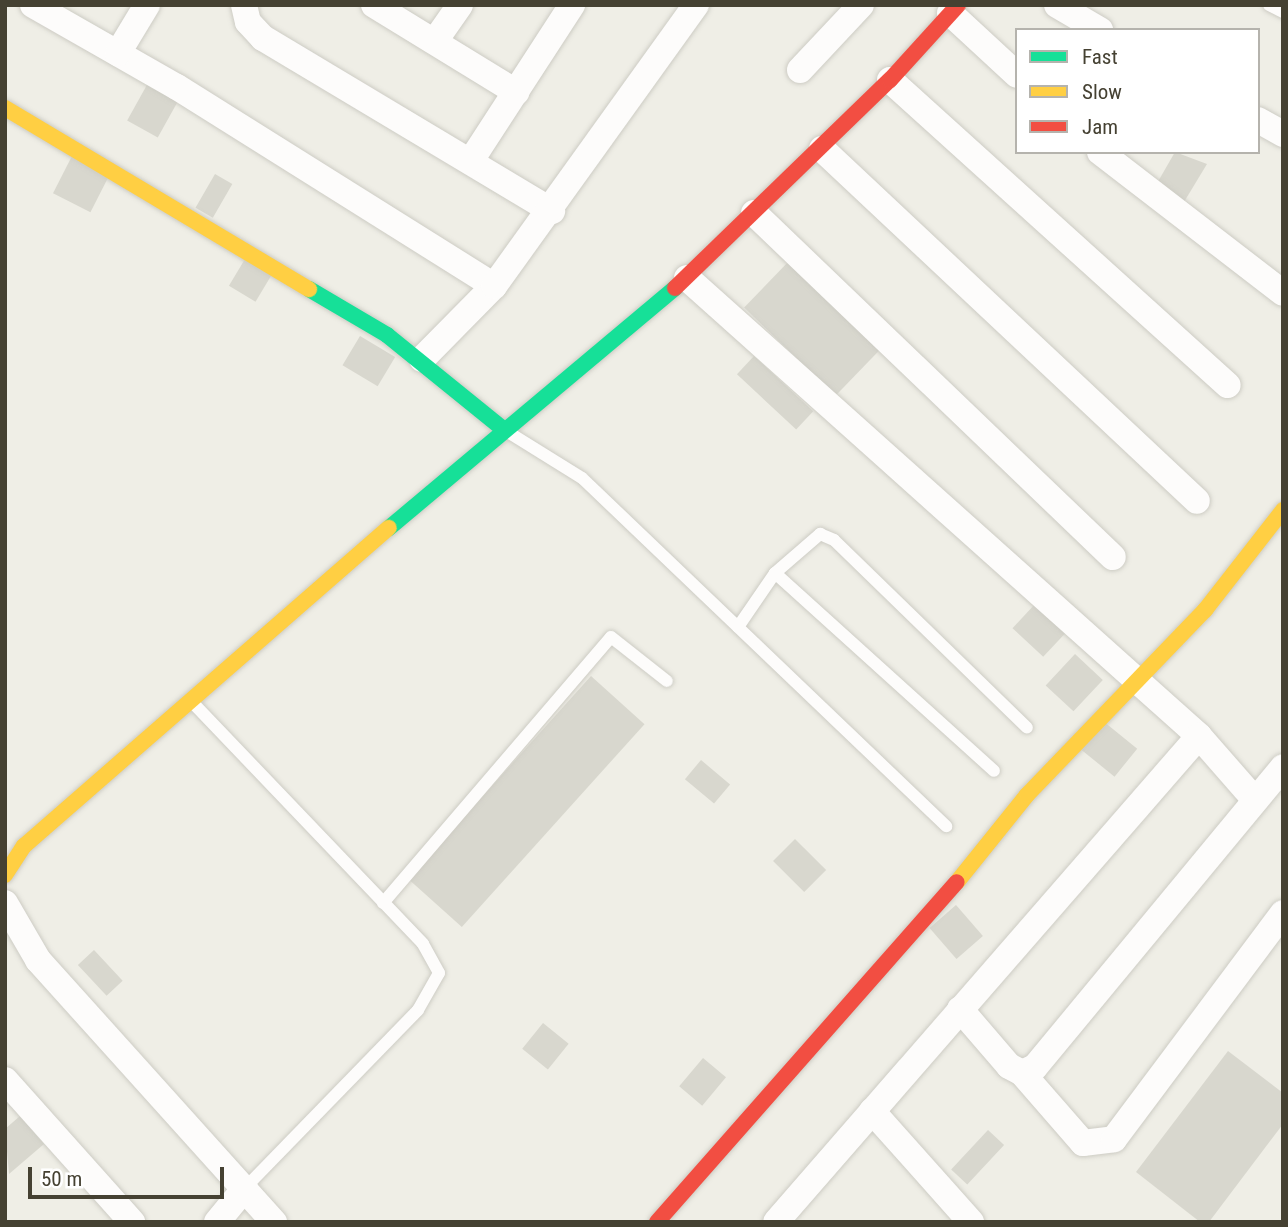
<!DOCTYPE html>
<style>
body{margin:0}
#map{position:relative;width:1288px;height:1227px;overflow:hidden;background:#efeee6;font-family:"Roboto Condensed",sans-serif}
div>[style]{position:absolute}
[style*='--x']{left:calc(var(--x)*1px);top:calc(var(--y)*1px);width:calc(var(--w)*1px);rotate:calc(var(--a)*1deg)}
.building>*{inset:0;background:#d8d7ce;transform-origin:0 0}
.roads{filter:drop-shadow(0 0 2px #cdccc4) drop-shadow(0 0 2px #cdccc4)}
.lane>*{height:12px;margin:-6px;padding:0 6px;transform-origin:6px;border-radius:6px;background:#fdfcfb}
.street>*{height:26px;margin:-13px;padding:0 13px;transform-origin:13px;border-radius:13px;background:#fdfcfb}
.fast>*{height:16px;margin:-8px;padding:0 8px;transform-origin:8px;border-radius:8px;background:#16e098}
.slow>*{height:16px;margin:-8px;padding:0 8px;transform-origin:8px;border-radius:8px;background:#ffcf43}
.jam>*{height:16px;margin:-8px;padding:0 8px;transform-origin:8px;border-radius:8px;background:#f24e42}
span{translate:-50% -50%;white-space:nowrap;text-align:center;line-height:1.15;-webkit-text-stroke:5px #fff;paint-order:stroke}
.frame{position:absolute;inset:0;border:7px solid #454132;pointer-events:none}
.legend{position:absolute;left:1015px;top:28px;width:245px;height:126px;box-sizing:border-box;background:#fff;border:2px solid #b5b3ad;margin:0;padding:9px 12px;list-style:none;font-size:21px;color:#454132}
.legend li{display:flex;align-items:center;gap:14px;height:35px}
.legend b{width:35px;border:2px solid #b5b3ad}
.scale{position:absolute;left:28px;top:1167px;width:196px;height:32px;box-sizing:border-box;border:4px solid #454132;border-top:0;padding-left:9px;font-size:21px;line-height:24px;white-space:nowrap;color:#454132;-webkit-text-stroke:5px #fff;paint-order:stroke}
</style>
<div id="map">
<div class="building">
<i style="left:148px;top:83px;width:35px;height:43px;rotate:29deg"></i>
<i style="clip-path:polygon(1175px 152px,1207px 164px,1184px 202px,1156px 185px)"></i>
<i style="left:73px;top:154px;width:42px;height:44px;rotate:27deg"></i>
<i style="left:215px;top:174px;width:20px;height:39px;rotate:30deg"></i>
<i style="left:248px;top:254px;width:31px;height:37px;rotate:31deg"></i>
<i style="left:790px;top:260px;width:127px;height:66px;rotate:44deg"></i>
<i style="left:360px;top:336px;width:41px;height:34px;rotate:31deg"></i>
<i style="left:754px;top:356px;width:81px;height:25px;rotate:43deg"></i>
<i style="left:1035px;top:604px;width:42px;height:33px;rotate:43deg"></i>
<i style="left:1075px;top:654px;width:38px;height:43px;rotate:43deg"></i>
<i style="left:591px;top:676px;width:72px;height:273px;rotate:42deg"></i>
<i style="left:1103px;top:721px;width:44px;height:36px;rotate:39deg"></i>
<i style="left:701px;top:760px;width:38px;height:25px;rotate:40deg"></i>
<i style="left:795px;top:839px;width:44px;height:31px;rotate:45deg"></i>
<i style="left:956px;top:905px;width:41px;height:35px;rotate:49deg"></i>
<i style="left:94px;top:950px;width:42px;height:22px;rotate:47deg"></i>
<i style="left:543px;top:1023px;width:33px;height:33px;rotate:39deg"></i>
<i style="clip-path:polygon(1228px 1051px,1283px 1093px,1283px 1124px,1209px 1222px,1200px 1222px,1136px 1172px)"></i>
<i style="left:703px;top:1058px;width:30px;height:37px;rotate:40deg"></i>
<i style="clip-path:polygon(20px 1116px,44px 1144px,9px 1174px,5px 1129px)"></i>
<i style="left:988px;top:1130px;width:22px;height:54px;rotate:43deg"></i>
</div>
<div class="roads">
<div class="lane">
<i style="--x:1269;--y:5;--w:16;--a:27"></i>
<i style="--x:508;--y:432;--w:87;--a:31.9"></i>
<i style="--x:582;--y:478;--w:504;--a:43.71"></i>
<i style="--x:775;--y:573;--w:295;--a:42.1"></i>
<i style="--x:738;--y:627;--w:65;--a:-55.6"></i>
<i style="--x:775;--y:573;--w:60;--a:-40.9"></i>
<i style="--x:820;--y:534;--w:15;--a:23"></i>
<i style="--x:834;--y:540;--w:269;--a:44.2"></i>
<i style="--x:193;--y:703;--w:333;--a:46.3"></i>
<i style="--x:423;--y:944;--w:33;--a:61"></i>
<i style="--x:439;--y:973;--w:43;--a:119.6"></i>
<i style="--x:418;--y:1010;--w:248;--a:134.2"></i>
<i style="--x:383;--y:903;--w:350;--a:-49.4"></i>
<i style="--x:611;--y:637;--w:71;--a:38.2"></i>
</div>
<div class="street">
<i style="--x:33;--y:5;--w:166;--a:29.7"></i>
<i style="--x:177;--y:87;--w:374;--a:32.1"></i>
<i style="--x:244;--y:5;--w:17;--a:77"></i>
<i style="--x:248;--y:22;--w:22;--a:47"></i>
<i style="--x:263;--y:38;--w:337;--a:30.9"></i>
<i style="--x:374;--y:5;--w:167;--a:31.5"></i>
<i style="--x:1057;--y:5;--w:50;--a:30.2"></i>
<i style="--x:950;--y:13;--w:91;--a:42.8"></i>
<i style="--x:437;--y:38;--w:40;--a:-55.1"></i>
<i style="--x:118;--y:53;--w:56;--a:-58.9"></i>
<i style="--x:800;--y:70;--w:89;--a:-46.8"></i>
<i style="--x:890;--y:80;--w:455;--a:42.1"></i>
<i style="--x:1258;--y:120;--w:29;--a:29"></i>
<i style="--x:822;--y:149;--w:514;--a:43.19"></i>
<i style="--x:1100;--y:152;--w:231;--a:37.6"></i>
<i style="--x:472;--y:159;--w:184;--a:-57"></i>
<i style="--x:754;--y:213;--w:497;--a:43.8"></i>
<i style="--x:687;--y:278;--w:687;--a:41.81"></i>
<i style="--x:1199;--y:736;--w:85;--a:48.8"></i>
<i style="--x:422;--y:359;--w:103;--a:-45.4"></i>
<i style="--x:494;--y:286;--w:346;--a:-54.3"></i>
<i style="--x:5;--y:903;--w:66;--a:59.9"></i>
<i style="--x:38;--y:960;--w:353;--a:48"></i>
<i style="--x:960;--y:1009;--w:75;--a:49.3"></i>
<i style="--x:1009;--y:1066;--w:15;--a:28"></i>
<i style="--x:1022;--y:1073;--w:14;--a:-25"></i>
<i style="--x:1035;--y:1067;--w:389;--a:-50.4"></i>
<i style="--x:1022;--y:1073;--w:93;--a:48.9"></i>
<i style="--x:1083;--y:1143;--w:31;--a:-7"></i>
<i style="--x:1114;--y:1139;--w:282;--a:-53.2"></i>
<i style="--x:5;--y:1080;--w:191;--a:48.2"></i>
<i style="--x:872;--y:1111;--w:149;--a:48.3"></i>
<i style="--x:217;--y:1222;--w:44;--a:-50.5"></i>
<i style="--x:776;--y:1222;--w:644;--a:-48.96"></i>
</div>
<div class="fast">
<i style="--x:309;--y:289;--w:91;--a:30.5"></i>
<i style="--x:387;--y:335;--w:149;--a:39"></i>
<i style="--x:389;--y:528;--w:373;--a:-40"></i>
</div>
<div class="slow">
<i style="--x:5;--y:108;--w:354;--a:30.8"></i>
<i style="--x:5;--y:875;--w:35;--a:-57"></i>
<i style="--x:24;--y:846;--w:484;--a:-41.1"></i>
<i style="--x:957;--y:882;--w:112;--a:-51.2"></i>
<i style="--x:1027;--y:795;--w:257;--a:-46.1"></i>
<i style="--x:1205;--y:610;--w:127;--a:-52"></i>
</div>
<div class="jam">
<i style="--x:675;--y:288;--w:299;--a:-44.1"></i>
<i style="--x:890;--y:80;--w:101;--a:-47.8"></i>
<i style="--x:657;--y:1222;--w:453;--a:-48.6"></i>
</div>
</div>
<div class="frame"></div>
<ul class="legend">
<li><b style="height:9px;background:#16e098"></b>Fast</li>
<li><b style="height:9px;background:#ffcf43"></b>Slow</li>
<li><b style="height:9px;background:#f24e42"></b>Jam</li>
</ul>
<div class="scale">50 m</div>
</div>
